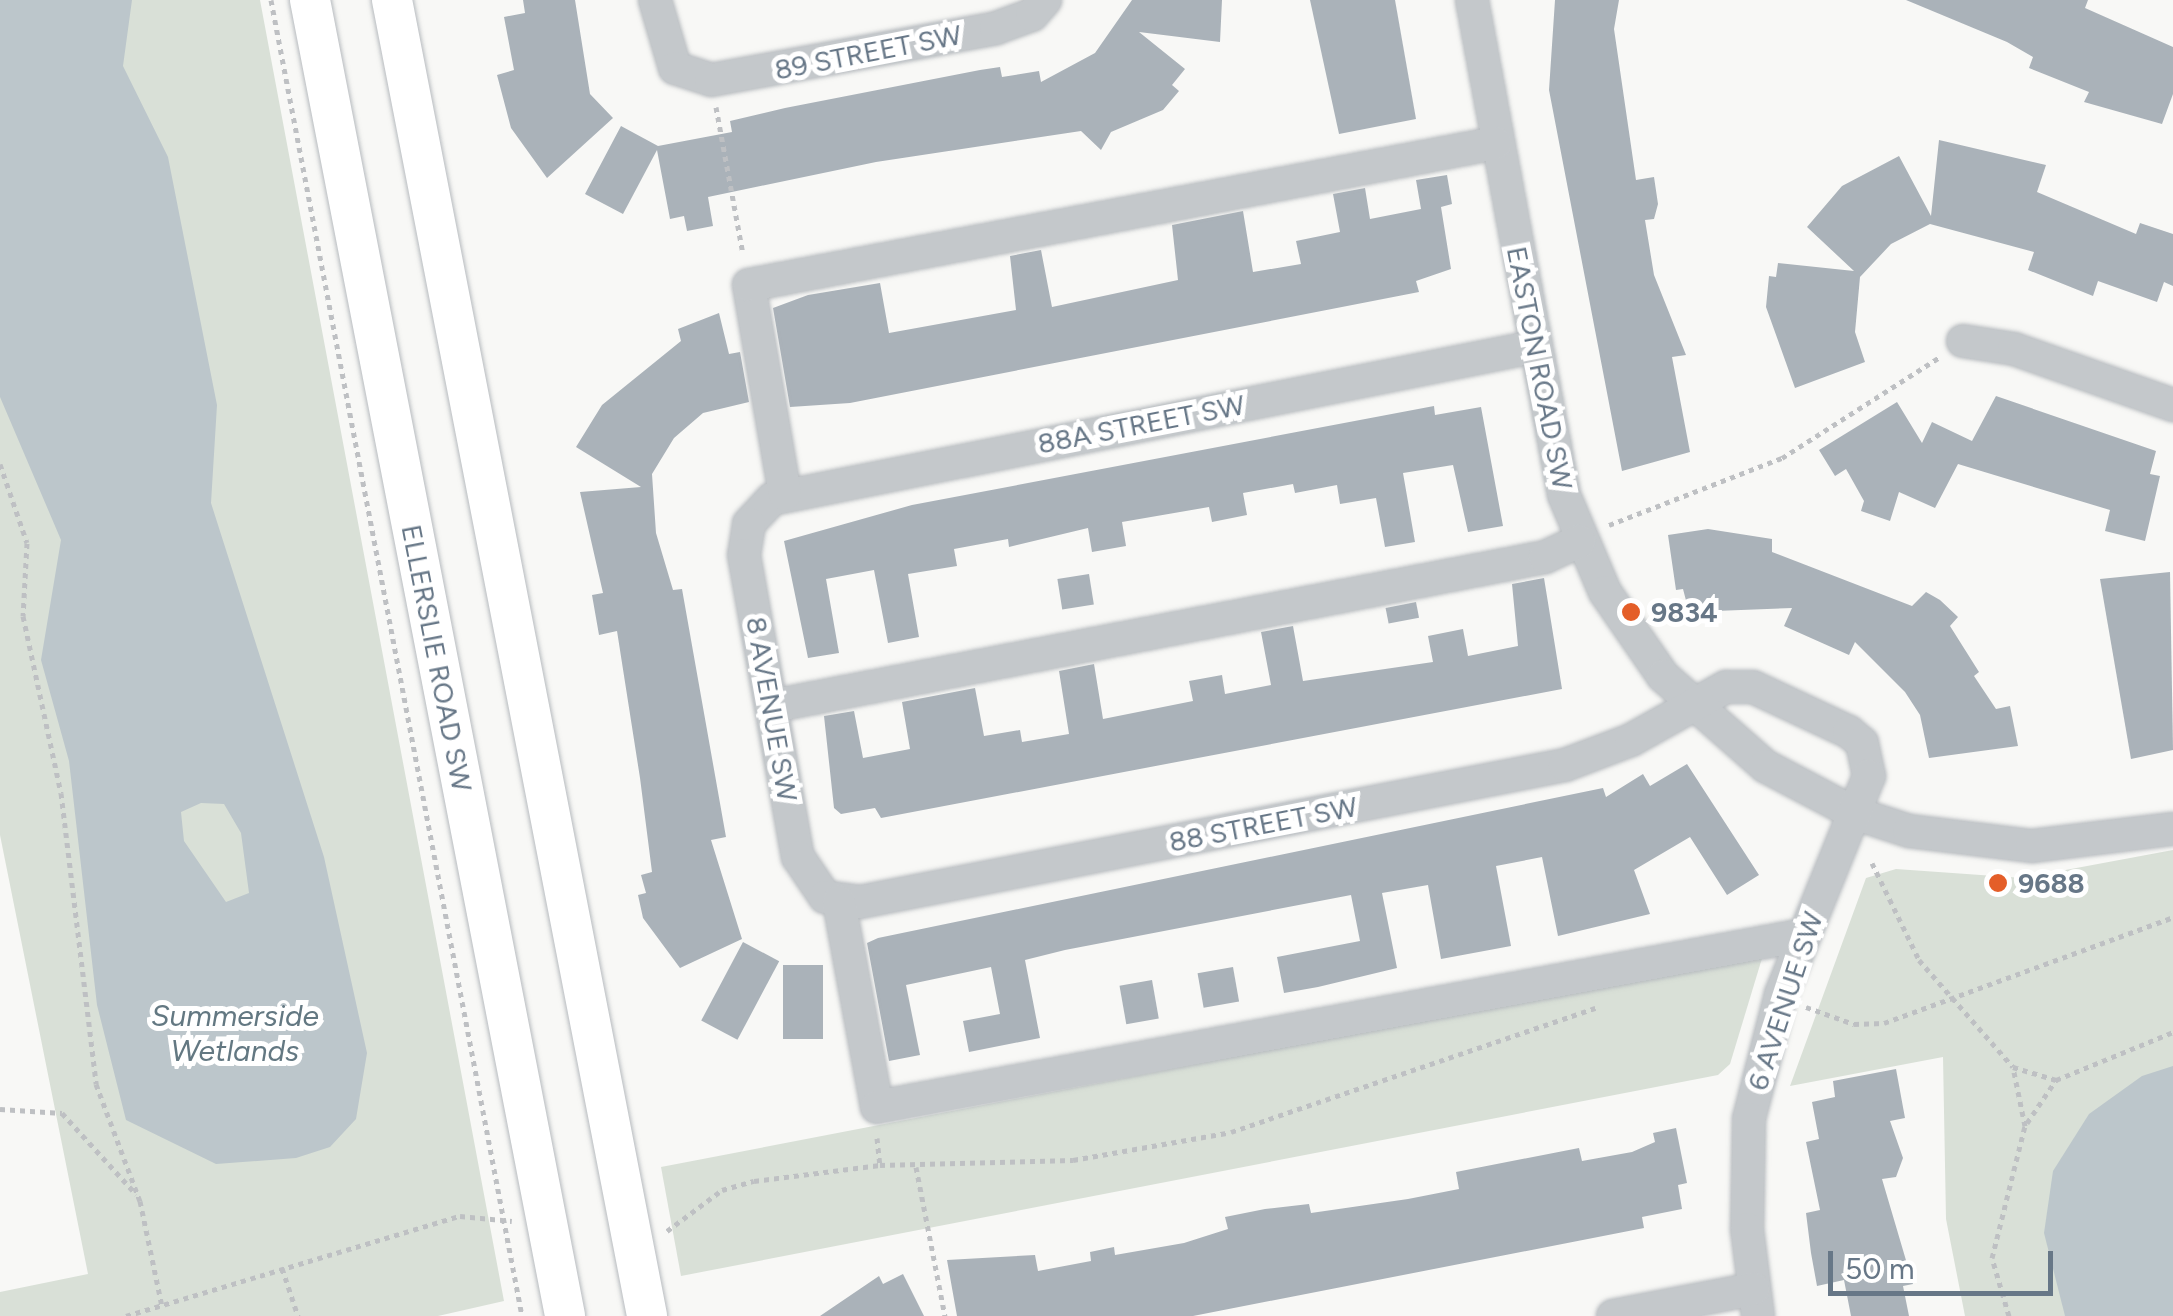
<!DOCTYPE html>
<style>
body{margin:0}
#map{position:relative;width:2173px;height:1316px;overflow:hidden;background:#f8f8f6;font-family:Figtree,sans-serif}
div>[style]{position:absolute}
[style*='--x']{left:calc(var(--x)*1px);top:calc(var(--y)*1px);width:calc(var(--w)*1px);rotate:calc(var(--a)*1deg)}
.green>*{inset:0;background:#d9e0d7}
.water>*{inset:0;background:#bcc6cb}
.building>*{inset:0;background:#aab2b9;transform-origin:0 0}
.path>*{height:5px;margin-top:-2.5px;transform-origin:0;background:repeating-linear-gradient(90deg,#bec0c3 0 5px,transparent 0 10px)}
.roads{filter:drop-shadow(0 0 2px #b7bbbf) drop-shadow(0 0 2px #b7bbbf)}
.minor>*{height:32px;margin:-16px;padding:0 16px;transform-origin:16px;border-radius:16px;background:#c4c8cb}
.major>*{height:40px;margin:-20px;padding:0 20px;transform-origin:20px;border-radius:20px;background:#fff}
.dots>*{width:28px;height:28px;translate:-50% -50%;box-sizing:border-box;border:5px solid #fff;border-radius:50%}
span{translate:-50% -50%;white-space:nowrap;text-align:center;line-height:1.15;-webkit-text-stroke:10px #fff;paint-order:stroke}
.street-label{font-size:28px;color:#677787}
.poi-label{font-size:28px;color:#677787;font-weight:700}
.left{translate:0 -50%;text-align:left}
.water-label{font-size:30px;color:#637882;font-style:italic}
.scale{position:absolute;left:1828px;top:1251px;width:225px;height:45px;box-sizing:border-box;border:5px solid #677787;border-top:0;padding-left:12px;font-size:30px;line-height:35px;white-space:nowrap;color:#677787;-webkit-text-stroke:8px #fff;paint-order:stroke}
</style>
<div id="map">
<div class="green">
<i style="clip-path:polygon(0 0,260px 0,504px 1301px,438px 1316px,0 1316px,0 1292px,88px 1274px,0 835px)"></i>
<i style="clip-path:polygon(2173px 850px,2173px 1316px,1965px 1316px,1946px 1219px,1943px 1057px,1790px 1086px,1866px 878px,1896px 869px,2023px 878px)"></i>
<i style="clip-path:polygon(1763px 955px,1730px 1064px,1718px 1075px,681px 1276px,661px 1167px)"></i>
</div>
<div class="water">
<i style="clip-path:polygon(evenodd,0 0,132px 0,123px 66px,168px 157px,217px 405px,211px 503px,324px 857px,367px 1053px,356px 1119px,330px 1147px,296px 1158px,216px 1164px,126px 1120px,97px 1005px,69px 761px,41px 660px,61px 540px,0 397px,0 0,201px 803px,224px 804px,241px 833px,249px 893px,226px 902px,184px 841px,181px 812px,201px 803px)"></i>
<i style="clip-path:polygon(2173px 1066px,2173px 1316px,2065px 1316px,2044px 1233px,2053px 1171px,2089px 1114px,2142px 1076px)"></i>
</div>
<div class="building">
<i style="clip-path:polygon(523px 0,575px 0,590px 94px,613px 118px,547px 178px,511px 128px,497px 75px,514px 70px,504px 17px,525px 13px)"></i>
<i style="clip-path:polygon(1132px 0,1222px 0,1220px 42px,1139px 32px,1185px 69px,1172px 85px,1179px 91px,1163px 110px,1111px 132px,1101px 150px,1081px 131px,876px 162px,708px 197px,713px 226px,687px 231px,684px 216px,670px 219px,657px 150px,623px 214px,585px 194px,621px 126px,658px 146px,732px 132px,730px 121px,785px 108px,980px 70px,1000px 67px,1002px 77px,1039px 71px,1041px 82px,1095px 53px)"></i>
<i style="clip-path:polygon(1310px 0,1395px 0,1416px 119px,1339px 134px)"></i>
<i style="clip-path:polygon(1555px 0,1619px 0,1614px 29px,1636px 180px,1654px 177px,1658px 204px,1654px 219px,1645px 220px,1654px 275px,1686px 355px,1672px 357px,1690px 452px,1622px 471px,1549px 90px)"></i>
<i style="clip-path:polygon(1906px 0,2088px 0,2085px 8px,2173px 47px,2173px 94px,2162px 124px,2084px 102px,2089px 92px,2029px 68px,2033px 57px,2007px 42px)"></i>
<i style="clip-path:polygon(1939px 140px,2046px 165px,2037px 192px,2136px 234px,2140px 223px,2173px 234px,2173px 286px,2164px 282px,2157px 302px,2098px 281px,2093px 296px,2028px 270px,2034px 252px,1930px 224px,1891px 244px,1860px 277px,1855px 332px,1865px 362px,1795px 388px,1766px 307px,1769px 276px,1776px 277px,1778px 263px,1854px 271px,1807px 227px,1842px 186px,1899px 156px,1931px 216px)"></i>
<i style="clip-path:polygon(1447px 175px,1452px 204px,1441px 207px,1451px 269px,1416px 281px,1419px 292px,850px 403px,790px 407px,773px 308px,808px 295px,880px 283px,889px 333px,1016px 310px,1010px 256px,1041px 250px,1052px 307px,1178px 280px,1172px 225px,1243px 211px,1253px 272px,1301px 264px,1296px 241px,1340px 232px,1333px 194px,1365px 188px,1370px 219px,1421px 209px,1416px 180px)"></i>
<i style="clip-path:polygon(719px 313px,729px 354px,740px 352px,749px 402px,703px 413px,674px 438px,652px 474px,656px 533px,673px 590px,682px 589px,726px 837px,711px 840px,742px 939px,680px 968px,643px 918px,638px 895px,646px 893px,641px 875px,652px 872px,640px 778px,617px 631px,599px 635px,592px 595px,603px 593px,580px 492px,641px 487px,576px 447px,602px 405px,681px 341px,678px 329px)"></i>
<i style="clip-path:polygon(1996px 396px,2156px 451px,2150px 474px,2160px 476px,2145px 541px,2105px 531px,2110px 510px,1958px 464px,1935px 508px,1899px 492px,1890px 521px,1861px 511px,1864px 501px,1846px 469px,1835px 476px,1819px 450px,1897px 402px,1922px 443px,1932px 422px,1972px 441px)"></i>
<i style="clip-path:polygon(1434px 406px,1435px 415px,1481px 407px,1503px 526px,1468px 532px,1453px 465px,1403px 473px,1415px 542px,1385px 547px,1376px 498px,1340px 504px,1337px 485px,1295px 493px,1293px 484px,1243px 493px,1247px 515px,1212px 522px,1209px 507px,1122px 522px,1126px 546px,1092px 552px,1088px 528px,1009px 547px,1008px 539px,954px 549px,957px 566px,908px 574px,919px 637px,888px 643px,874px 570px,826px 579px,839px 653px,808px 658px,784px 541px,912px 505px)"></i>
<i style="clip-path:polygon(1708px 529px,1772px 539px,1772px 552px,1912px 606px,1926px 592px,1940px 600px,1958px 617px,1950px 626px,1979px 672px,1974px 676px,1996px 709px,2010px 706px,2018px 746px,1929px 758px,1920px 715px,1905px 692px,1855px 642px,1849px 655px,1784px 626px,1792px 608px,1689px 612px,1683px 589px,1676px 590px,1668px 535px)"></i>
<i style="clip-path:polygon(2170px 572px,2173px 750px,2131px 759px,2100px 579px)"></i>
<i style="left:1089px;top:574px;width:31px;height:32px;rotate:81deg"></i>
<i style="clip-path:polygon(1544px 578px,1562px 689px,881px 818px,875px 808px,841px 814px,834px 808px,824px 716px,854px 711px,863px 758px,910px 749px,902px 702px,975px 688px,984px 736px,1020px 730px,1022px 742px,1069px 734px,1059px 671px,1094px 664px,1103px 719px,1193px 701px,1189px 681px,1222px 675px,1225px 694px,1271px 685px,1261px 632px,1293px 626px,1303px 681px,1433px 662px,1428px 636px,1463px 629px,1468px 656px,1518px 646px,1512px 584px)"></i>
<i style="left:1416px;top:602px;width:16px;height:31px;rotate:79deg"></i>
<i style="clip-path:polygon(1687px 764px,1759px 875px,1727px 895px,1690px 837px,1634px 870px,1650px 914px,1558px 936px,1542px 857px,1496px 866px,1511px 946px,1441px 959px,1428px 885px,1382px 893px,1397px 968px,1318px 987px,1284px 993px,1277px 957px,1360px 941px,1351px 895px,1065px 950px,1025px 960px,1040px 1038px,969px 1052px,963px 1021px,1000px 1014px,991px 967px,906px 985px,920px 1055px,889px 1061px,867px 943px,878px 938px,1603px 788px,1606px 797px,1643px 774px,1650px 786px)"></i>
<i style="left:743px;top:942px;width:41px;height:89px;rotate:28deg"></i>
<i style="left:783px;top:965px;width:40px;height:74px"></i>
<i style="left:1233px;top:967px;width:35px;height:36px;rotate:80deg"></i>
<i style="left:1152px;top:980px;width:39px;height:33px;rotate:80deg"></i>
<i style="clip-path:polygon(1896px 1069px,1905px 1118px,1890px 1121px,1903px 1158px,1896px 1177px,1882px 1179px,1913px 1284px,1903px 1286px,1909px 1316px,1851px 1316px,1844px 1280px,1817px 1286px,1811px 1253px,1806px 1213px,1820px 1210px,1806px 1142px,1819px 1139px,1812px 1102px,1835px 1097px,1833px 1081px)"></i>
<i style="clip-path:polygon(1676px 1128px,1687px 1183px,1678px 1185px,1682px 1209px,1642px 1217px,1644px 1228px,1193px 1316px,957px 1316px,947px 1260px,1035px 1255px,1038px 1271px,1091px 1261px,1090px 1252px,1114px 1247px,1115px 1255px,1184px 1243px,1228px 1229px,1225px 1217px,1265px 1209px,1309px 1204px,1311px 1213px,1408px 1199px,1459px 1189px,1456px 1172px,1579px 1148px,1582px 1161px,1632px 1152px,1655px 1142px,1653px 1133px)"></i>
<i style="clip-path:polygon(903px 1274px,924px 1316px,820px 1316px,879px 1276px,883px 1284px)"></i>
</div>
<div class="path">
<i style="--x:271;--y:0;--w:1340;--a:79.2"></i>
<i style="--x:716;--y:107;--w:149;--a:79.6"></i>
<i style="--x:0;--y:464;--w:83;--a:71.1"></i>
<i style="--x:27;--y:543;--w:73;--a:93.1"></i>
<i style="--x:23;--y:616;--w:181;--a:77.9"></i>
<i style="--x:61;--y:793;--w:293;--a:83.1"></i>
<i style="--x:96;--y:1084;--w:125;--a:69.4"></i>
<i style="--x:140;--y:1201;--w:107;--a:78.2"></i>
<i style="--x:1609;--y:525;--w:186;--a:-21.2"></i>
<i style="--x:1782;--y:458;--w:188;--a:-32.6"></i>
<i style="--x:1872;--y:863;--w:108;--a:64.1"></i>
<i style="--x:1919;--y:960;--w:142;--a:48.7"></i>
<i style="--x:1806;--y:1007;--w:51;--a:19.5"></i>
<i style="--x:1854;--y:1024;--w:30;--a:-2"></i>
<i style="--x:1884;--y:1023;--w:308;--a:-20.1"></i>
<i style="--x:0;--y:1109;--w:62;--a:3.7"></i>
<i style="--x:62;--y:1113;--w:110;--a:47.6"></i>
<i style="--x:2027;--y:1123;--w:52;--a:-56"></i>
<i style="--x:877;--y:1138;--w:27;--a:84"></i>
<i style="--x:916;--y:1167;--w:152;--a:79"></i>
<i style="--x:667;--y:1231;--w:69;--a:-36.7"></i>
<i style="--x:722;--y:1190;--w:33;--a:-16"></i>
<i style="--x:754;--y:1181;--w:127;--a:-7.2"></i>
<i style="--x:880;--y:1165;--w:193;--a:-1.5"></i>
<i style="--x:1073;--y:1160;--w:160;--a:-10"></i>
<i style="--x:1231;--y:1132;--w:385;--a:-18.8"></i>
<i style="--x:282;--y:1268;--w:51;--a:71.6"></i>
<i style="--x:126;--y:1316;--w:349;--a:-16.7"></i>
<i style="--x:460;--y:1216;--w:52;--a:5.5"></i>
<i style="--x:2009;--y:1316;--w:60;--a:-106.3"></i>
<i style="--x:1992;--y:1258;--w:136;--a:-76"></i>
<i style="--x:2025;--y:1126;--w:60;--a:-101.5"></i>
<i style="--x:2013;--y:1067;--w:45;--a:16.8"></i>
<i style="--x:2056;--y:1080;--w:126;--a:-22.3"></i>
</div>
<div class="roads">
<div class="minor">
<i style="--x:655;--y:0;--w:71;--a:73.6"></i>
<i style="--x:675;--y:68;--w:38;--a:18"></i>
<i style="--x:711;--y:80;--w:290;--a:-10.3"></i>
<i style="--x:996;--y:28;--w:38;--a:-20"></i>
<i style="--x:1032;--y:15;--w:20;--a:-49"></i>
<i style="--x:1472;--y:0;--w:503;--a:79.47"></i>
<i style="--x:1564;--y:495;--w:105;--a:67.1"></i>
<i style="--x:1605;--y:592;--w:102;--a:55.4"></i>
<i style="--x:1663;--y:676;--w:136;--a:41.4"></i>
<i style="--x:1765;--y:766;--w:101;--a:27.8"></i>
<i style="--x:1854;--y:813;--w:58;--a:18.1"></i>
<i style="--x:1909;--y:831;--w:124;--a:7"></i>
<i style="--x:2032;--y:846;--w:142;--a:-6.9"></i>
<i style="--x:1963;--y:341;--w:52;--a:8.9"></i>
<i style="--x:2014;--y:349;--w:169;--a:19.4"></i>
<i style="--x:1533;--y:347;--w:776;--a:168.7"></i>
<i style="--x:772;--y:499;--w:34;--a:133"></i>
<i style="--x:749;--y:524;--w:31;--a:99"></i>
<i style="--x:744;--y:555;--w:307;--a:79.9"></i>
<i style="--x:798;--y:857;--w:48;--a:56"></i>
<i style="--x:825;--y:897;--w:35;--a:8"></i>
<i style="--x:860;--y:902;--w:718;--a:-11"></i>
<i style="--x:1565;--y:765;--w:71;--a:-20.7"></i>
<i style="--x:1631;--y:740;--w:109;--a:-29.2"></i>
<i style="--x:1726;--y:687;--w:27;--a:0"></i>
<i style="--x:1753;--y:687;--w:106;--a:25.1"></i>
<i style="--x:1849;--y:732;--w:17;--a:40"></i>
<i style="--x:1862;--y:743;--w:34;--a:78"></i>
<i style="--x:1869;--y:776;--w:235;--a:112"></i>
<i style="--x:1781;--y:994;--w:129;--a:104.4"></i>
<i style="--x:1749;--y:1119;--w:110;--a:91"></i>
<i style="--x:1747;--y:1229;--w:88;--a:82.8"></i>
<i style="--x:785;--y:494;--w:212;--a:-99.8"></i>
<i style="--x:749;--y:285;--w:760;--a:-10.76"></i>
<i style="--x:772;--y:706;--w:787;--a:-10.91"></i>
<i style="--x:1545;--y:557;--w:38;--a:-25"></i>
<i style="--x:839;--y:902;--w:208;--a:79.5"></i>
<i style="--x:877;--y:1107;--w:942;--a:-10.52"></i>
<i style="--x:1613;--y:1316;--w:143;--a:-10.9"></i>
</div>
<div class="major">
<i style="--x:310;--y:0;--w:1340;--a:79.03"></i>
<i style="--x:392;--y:0;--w:1340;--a:79.03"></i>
</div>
</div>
<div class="dots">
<i style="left:1631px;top:612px;background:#e45e29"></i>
<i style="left:1998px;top:883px;background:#e45e29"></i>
</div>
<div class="street-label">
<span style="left:868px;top:52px;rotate:-11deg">89 STREET SW</span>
<span style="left:1540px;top:368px;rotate:79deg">EASTON ROAD SW</span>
<span style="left:1141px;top:424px;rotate:-11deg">88A STREET SW</span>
<span style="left:437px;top:658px;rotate:79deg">ELLERSLIE ROAD SW</span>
<span style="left:772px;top:709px;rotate:80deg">8 AVENUE SW</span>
<span style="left:1263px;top:824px;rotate:-11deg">88 STREET SW</span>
<span style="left:1785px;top:1001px;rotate:-72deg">6 AVENUE SW</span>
</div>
<div class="poi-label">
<span class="left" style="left:1651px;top:612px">9834</span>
<span class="left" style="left:2018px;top:883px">9688</span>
</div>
<div class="water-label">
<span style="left:235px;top:1033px">Summerside<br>Wetlands</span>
</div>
<div class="scale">50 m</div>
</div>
